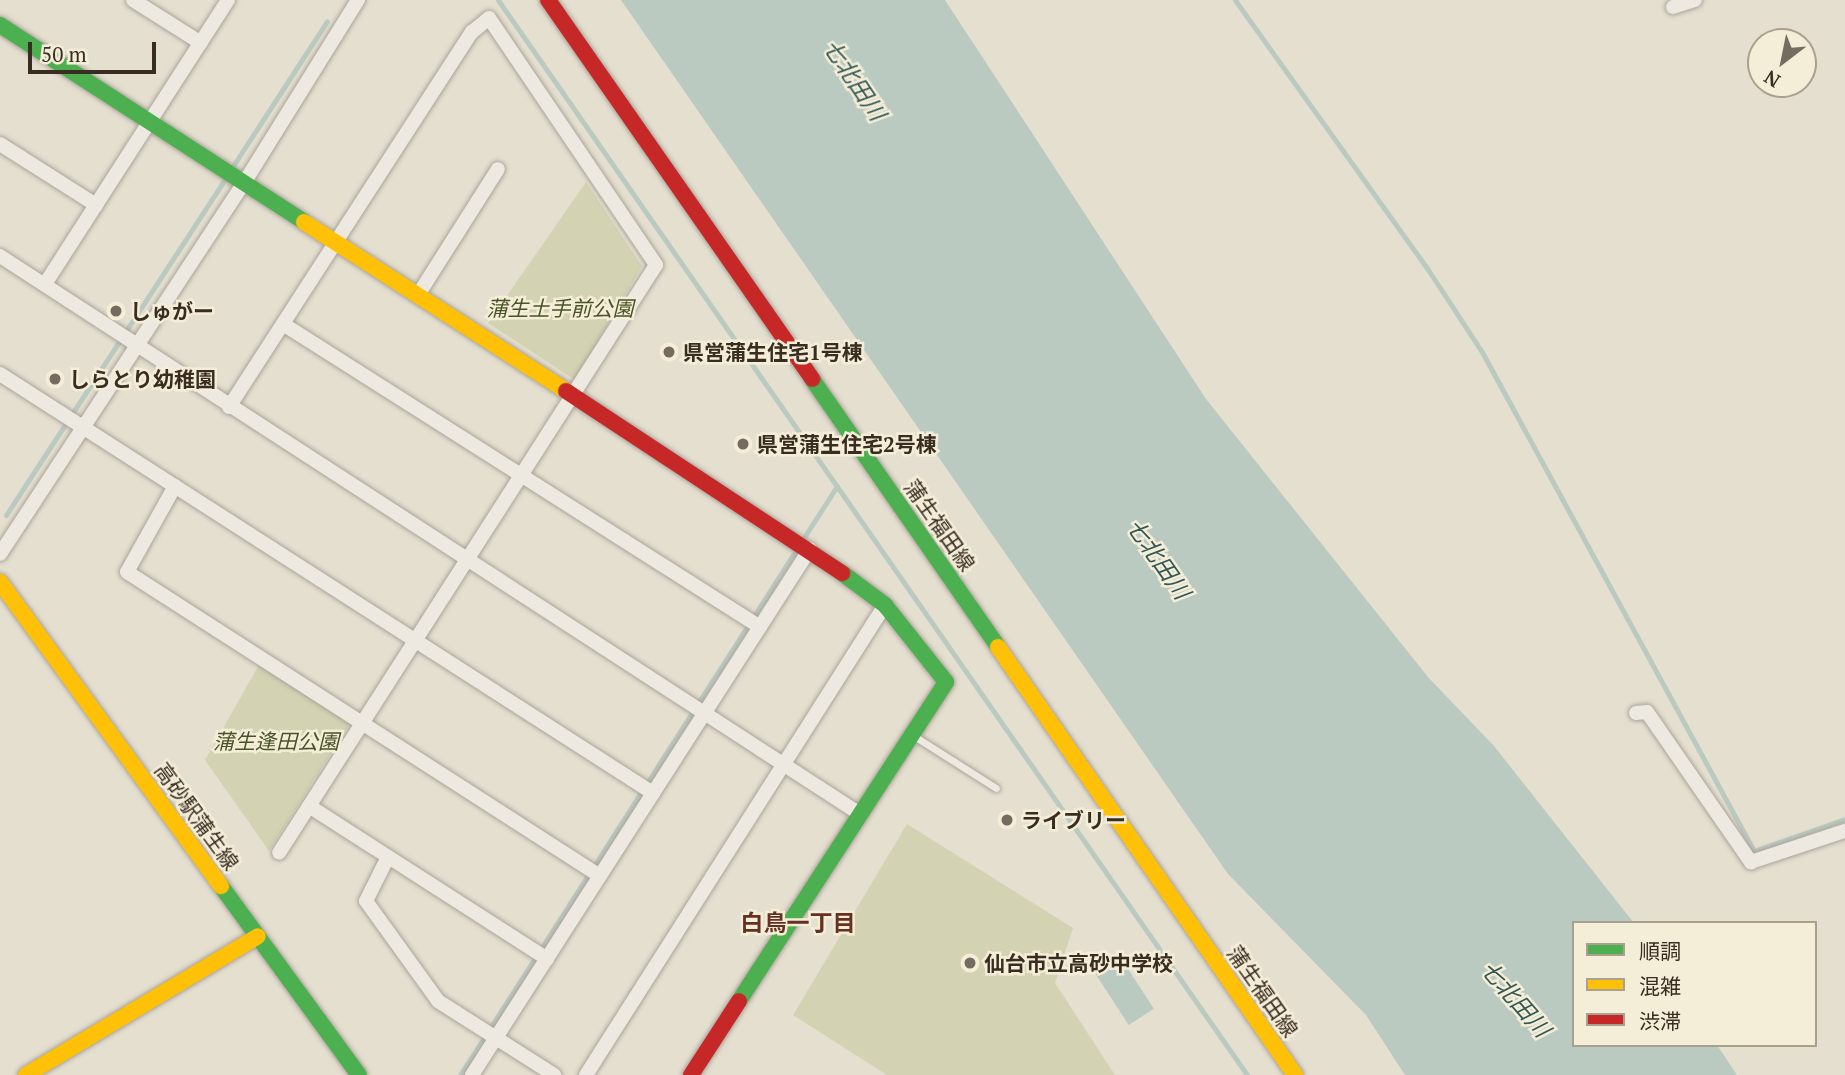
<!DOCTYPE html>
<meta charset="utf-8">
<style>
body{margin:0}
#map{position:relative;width:1845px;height:1075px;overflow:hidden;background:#e5dfd0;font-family:"PT Serif","Noto Sans JP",serif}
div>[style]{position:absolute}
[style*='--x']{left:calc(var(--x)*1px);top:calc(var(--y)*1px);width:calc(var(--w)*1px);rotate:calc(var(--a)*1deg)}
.green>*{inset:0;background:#d3d3b3}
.water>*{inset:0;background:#bbcac1;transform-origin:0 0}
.stream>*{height:5px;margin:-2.5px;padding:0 2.5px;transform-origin:2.5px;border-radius:2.5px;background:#bbcac1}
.roads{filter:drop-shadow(0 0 2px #aaa499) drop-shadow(0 0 2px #aaa499)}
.lane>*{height:7px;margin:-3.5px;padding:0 3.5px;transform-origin:3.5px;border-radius:3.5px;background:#ede9e1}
.street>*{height:14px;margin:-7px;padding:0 7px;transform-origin:7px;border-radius:7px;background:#ede9e1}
.fast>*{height:16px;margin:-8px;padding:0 8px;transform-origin:8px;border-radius:8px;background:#4caf50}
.slow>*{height:16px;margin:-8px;padding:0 8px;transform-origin:8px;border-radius:8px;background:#ffc107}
.jam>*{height:16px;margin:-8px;padding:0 8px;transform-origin:8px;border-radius:8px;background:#c62828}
.dots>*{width:19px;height:19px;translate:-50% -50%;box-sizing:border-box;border:4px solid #f4edd7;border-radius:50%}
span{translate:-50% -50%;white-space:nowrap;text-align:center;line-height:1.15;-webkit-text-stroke:5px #f4edd7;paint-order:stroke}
.park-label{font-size:21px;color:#485428;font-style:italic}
.poi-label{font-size:21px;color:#392d21;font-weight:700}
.left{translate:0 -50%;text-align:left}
.street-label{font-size:21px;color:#392d21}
.water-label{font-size:23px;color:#315856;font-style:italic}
.neighbourhood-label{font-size:23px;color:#643122;font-weight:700}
.legend{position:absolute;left:1572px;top:921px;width:245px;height:126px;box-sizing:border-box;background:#f4edd7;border:2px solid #a9a08e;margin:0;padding:9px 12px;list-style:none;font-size:21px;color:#392d21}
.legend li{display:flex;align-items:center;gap:14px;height:35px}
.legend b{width:35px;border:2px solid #a9a08e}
.north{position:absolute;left:1747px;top:28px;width:70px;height:70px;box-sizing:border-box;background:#f4edd7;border:2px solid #a9a08e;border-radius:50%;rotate:212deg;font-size:19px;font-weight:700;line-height:28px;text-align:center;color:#392d21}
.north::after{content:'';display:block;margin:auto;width:24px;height:32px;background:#756b5e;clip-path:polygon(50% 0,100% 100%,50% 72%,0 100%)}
.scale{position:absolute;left:28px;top:42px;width:128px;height:32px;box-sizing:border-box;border:4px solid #392d21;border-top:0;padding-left:9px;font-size:21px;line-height:24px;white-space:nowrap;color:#392d21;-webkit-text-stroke:5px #f4edd7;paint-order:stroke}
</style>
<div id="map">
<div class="green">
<i style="clip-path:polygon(586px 182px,642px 266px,575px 380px,488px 323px)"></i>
<i style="clip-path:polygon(260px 663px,351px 722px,269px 851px,205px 760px)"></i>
<i style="clip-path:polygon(907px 824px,1073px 928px,1055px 983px,1115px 1075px,887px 1075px,793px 1015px)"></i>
</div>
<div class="water">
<i style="clip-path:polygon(621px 0,945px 0,1206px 399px,1428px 677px,1494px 746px,1634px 923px,1574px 923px,1574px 1045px,1717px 1045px,1737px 1075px,1405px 1075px,1366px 1015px,1228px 874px)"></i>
<i style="left:1119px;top:955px;width:64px;height:30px;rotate:57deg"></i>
</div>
<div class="stream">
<i style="--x:498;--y:0;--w:1310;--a:55.13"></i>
<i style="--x:1235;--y:0;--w:330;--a:54.4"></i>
<i style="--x:1427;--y:268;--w:100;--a:56.8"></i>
<i style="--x:1482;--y:352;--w:568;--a:61.41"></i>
<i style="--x:1754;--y:851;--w:96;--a:-19.4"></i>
<i style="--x:231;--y:169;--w:176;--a:-57"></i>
<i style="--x:6;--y:515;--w:403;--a:-56.9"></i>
<i style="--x:803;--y:539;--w:63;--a:-57.3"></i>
<i style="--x:460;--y:1075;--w:627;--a:-57.37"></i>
</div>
<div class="roads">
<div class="lane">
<i style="--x:914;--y:736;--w:97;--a:32.4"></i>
</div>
<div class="street">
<i style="--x:133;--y:0;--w:80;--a:32.3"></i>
<i style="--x:1673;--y:7;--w:23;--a:-18"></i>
<i style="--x:0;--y:144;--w:114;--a:32.4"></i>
<i style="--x:0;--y:256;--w:1025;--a:32.98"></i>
<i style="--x:45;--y:284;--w:338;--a:-57.2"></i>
<i style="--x:418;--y:295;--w:149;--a:-57.6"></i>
<i style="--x:283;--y:324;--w:565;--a:32.42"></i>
<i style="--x:0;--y:374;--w:776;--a:32.69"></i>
<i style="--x:229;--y:407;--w:447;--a:-57.1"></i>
<i style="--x:472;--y:32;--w:22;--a:-39"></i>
<i style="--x:489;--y:18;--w:298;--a:55.9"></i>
<i style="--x:656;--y:265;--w:698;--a:122.67"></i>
<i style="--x:175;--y:486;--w:98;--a:119.2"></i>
<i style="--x:127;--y:572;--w:562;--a:32.73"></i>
<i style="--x:0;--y:554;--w:444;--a:-56.7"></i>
<i style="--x:244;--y:183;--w:216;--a:-58.1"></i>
<i style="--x:1636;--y:713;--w:11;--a:-5"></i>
<i style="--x:1647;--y:712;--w:183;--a:55.3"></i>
<i style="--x:1751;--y:862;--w:99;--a:-18.3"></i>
<i style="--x:309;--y:806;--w:283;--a:32.7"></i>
<i style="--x:388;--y:857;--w:49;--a:116.6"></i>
<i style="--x:366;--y:901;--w:123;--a:54.2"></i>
<i style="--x:438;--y:1001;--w:138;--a:32.5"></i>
<i style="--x:472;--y:1075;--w:625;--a:-57.28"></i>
<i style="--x:586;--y:1075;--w:557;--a:-57.54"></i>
</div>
<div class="fast">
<i style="--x:0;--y:25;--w:362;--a:32.9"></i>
<i style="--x:812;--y:379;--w:326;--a:55.2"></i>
<i style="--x:221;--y:886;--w:234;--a:53.9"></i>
<i style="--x:739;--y:1001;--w:380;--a:-57"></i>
<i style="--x:946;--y:682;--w:98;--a:-128.4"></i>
<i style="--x:885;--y:605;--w:54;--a:-143.3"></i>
</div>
<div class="slow">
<i style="--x:304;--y:222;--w:312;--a:32.8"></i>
<i style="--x:0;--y:582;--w:376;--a:54"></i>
<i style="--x:998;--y:647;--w:521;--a:55.24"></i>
<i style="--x:26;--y:1075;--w:270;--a:-30.9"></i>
</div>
<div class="jam">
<i style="--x:548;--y:0;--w:462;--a:55.1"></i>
<i style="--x:566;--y:391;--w:331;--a:33.4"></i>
<i style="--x:691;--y:1075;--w:88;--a:-57"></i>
</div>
</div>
<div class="dots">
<i style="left:116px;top:311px;background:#756b5e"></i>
<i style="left:669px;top:352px;background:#756b5e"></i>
<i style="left:55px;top:379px;background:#756b5e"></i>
<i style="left:743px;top:444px;background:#756b5e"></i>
<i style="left:1007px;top:820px;background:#756b5e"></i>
<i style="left:970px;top:963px;background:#756b5e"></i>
</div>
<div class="park-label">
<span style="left:560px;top:308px">蒲生土手前公園</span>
<span style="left:276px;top:741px">蒲生逢田公園</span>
</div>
<div class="poi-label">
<span class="left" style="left:130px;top:311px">しゅがー</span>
<span class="left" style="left:683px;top:352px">県営蒲生住宅1号棟</span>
<span class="left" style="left:69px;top:379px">しらとり幼稚園</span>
<span class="left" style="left:757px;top:444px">県営蒲生住宅2号棟</span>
<span class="left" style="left:1021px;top:820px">ライブリー</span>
<span class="left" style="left:984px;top:963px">仙台市立高砂中学校</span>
</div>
<div class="street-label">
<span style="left:940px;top:525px;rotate:55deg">蒲生福田線</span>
<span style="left:197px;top:816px;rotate:54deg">高砂駅蒲生線</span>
<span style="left:1263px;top:991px;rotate:55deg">蒲生福田線</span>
</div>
<div class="water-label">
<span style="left:854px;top:80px;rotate:56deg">七北田川</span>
<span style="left:1158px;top:559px;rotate:55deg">七北田川</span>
<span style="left:1515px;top:999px;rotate:49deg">七北田川</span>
</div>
<div class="neighbourhood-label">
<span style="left:798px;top:923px">白鳥一丁目</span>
</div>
<ul class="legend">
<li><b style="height:9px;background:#4caf50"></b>順調</li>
<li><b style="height:9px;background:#ffc107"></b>混雑</li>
<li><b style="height:9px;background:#c62828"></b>渋滞</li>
</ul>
<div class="north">N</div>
<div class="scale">50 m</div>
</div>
